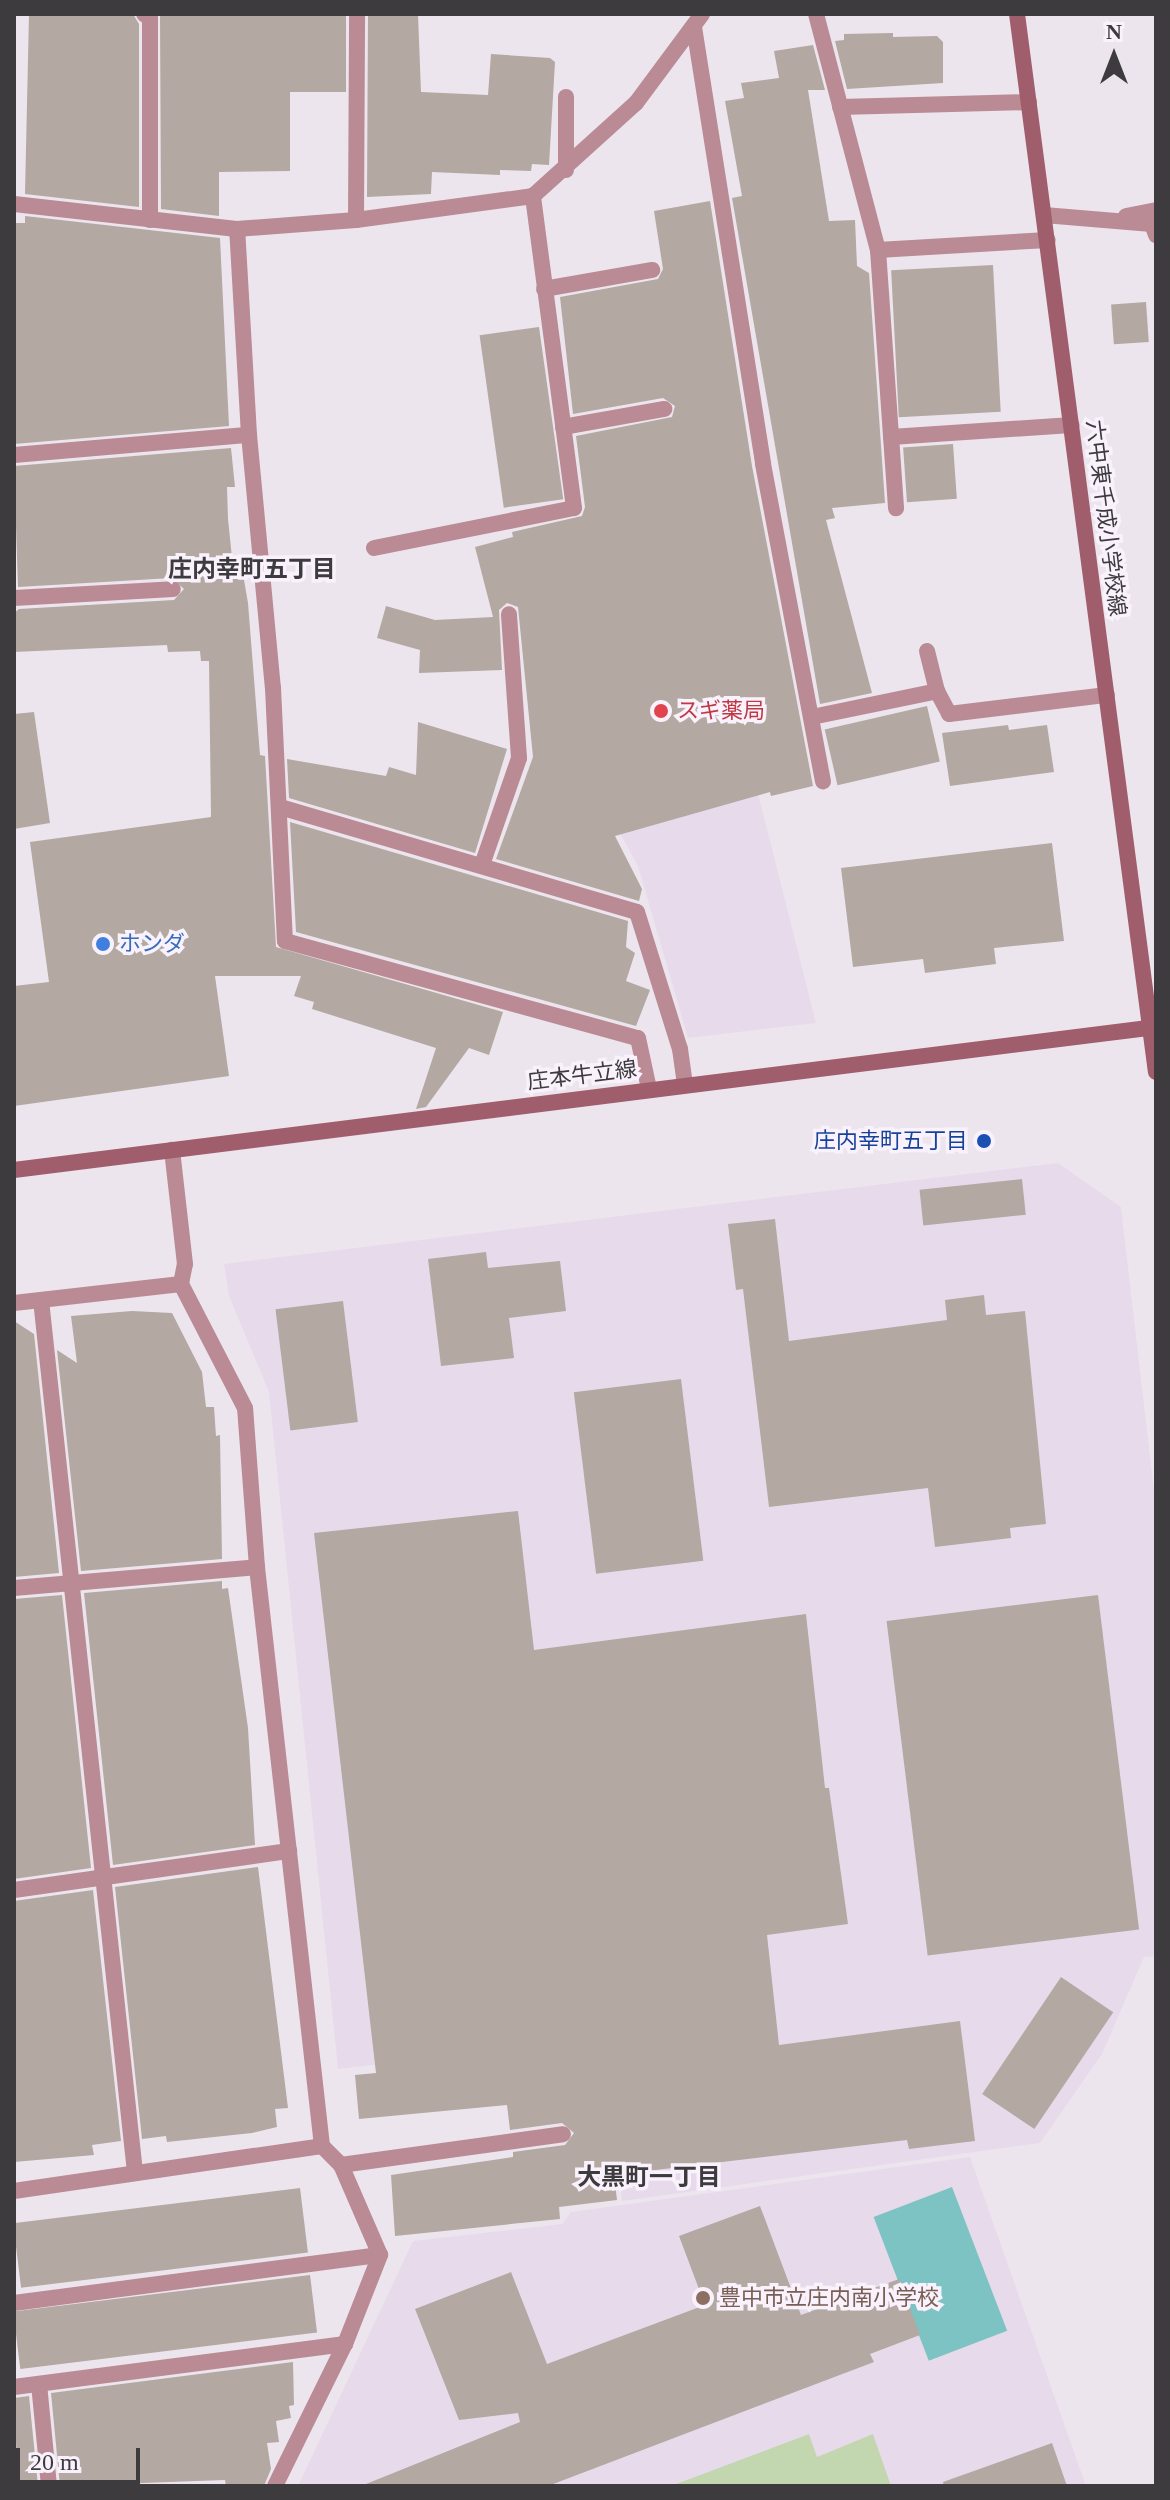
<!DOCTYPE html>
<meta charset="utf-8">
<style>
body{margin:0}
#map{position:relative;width:1170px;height:2500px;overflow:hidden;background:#ece5ee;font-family:"Times New Roman","Noto Sans JP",serif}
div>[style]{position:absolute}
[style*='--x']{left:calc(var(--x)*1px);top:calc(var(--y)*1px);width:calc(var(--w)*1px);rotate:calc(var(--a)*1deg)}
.built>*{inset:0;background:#e7dbeb}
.green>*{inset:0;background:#c2d7b0}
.water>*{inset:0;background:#7ec3c3;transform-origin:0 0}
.building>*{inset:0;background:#b3a8a2;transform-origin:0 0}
.street>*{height:16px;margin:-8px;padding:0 8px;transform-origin:8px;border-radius:8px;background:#ba8b94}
.secondary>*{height:16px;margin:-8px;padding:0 8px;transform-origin:8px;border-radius:8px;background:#a05e6c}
.dots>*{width:22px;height:22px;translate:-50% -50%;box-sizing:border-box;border:4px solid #f9f2fc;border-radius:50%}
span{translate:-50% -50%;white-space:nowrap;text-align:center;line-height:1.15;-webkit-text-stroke:7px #f9f2fc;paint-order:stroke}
.street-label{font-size:22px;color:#3e3b3f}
.health-label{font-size:22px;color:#be3a42}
.left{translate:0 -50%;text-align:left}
.shop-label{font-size:22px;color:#366cbe}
.transit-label{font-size:22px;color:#164399}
.right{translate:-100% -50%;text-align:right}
.education-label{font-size:22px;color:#785e54}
.neighbourhood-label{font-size:24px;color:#3e3b3f;font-weight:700}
.frame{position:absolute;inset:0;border:16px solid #3e3b3f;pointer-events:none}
.north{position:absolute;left:1074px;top:16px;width:80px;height:80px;-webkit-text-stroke:6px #f9f2fc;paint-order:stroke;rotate:0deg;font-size:22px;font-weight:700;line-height:32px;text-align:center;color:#3e3b3f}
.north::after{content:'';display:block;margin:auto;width:28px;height:36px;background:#3e3b3f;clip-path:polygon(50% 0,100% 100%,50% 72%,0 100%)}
.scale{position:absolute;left:16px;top:2448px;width:124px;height:36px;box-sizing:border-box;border:4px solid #3e3b3f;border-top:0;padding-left:10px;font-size:24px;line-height:28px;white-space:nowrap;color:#3e3b3f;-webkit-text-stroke:6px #f9f2fc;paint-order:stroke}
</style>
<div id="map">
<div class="built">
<i style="clip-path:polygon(679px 480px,816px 1023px,688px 1038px,638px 866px,615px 824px)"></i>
<i style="clip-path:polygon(1058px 1163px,1121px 1207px,1156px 1508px,1156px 1956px,1144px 1957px,1102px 2054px,1040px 2143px,622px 2201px,602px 2038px,338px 2069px,269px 1392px,229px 1296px,224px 1264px)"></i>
<i style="clip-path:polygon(970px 2157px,1086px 2486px,298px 2486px,413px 2241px,562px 2224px,571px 2212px)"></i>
</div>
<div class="green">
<i style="clip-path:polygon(809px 2434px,817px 2457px,873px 2434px,891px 2486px,671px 2486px)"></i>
</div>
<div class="water">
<i style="left:952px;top:2187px;width:154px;height:84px;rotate:69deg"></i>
</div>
<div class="building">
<i style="clip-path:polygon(29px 14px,133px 14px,139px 24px,139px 207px,25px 194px)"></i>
<i style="clip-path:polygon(160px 14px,346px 14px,346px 92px,290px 92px,290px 171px,219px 172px,219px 216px,161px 209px)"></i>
<i style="clip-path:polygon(368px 14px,418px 14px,421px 92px,488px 95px,491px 54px,550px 58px,555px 62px,549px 165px,532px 164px,531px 171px,500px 170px,500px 175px,432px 172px,431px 194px,367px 197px)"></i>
<i style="clip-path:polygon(893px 33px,893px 37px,937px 36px,943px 42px,943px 83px,847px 89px,835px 41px,844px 40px,844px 34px)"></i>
<i style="clip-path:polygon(813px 45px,825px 90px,808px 90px,829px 221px,855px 220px,857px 266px,869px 273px,885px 503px,832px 508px,835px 518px,826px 520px,872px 693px,820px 704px,732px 198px,742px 196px,725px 101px,744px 98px,741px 83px,779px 78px,774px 51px)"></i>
<i style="clip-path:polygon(710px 201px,752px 466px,813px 786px,771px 796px,770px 792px,615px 836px,642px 889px,639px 901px,496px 859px,533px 757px,518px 607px,507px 603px,499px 610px,502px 670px,419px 673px,420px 650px,377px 638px,386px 606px,435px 620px,493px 617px,475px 547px,513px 537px,512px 532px,582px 516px,585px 507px,576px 436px,672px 417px,675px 406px,663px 398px,573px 414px,560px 297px,658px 279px,663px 269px,654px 211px)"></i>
<i style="clip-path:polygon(25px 216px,220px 238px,229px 426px,14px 444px,14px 223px,25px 223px)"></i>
<i style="left:993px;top:265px;width:147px;height:102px;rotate:87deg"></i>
<i style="left:1146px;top:302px;width:40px;height:35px;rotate:86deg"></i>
<i style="left:539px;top:327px;width:174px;height:60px;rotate:82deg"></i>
<i style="left:953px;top:444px;width:55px;height:50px;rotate:86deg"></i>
<i style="clip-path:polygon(231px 448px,235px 487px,227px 487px,228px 519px,232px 558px,240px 557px,248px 603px,260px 755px,265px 756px,276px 947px,503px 1012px,489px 1055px,469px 1048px,426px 1107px,416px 1109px,436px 1048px,312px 1009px,314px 1002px,294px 996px,301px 976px,215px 976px,229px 1076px,14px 1106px,14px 986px,49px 982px,30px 842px,211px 817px,209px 661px,201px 661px,200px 651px,168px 652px,167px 645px,14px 652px,14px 613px,19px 609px,174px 600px,184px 589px,172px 578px,18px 587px,14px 466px)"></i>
<i style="left:927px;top:706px;width:57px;height:105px;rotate:77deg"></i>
<i style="clip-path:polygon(34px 712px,50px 823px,14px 829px,14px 714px)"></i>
<i style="clip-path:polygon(418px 722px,507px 749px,475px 853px,289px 798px,287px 759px,386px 776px,389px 767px,416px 775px)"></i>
<i style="clip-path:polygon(1008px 725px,1009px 730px,1047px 725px,1054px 772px,950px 786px,942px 733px)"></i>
<i style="clip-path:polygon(290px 822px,628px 921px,626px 947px,635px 953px,626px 981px,650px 990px,636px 1026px,296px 932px)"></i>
<i style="clip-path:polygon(1052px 843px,1064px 941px,994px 948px,996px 964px,925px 973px,923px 959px,853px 967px,841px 868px)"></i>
<i style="left:1022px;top:1179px;width:36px;height:103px;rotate:84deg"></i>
<i style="clip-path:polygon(775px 1219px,789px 1341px,947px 1320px,945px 1300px,984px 1295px,986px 1315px,1025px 1311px,1046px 1524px,1010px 1528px,1011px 1538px,935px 1547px,928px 1488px,769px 1507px,743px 1289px,736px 1290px,728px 1224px)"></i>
<i style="clip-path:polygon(486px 1252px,488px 1268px,560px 1261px,566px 1311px,509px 1318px,514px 1358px,441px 1366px,428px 1259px)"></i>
<i style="left:343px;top:1301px;width:122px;height:68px;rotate:83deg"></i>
<i style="clip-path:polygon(132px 1311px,172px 1313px,202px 1372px,206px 1407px,214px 1407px,216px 1436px,220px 1435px,222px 1559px,81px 1571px,57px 1350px,77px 1363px,71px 1316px)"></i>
<i style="clip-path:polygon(14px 1321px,34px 1334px,59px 1573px,14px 1577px)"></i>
<i style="left:681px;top:1379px;width:183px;height:108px;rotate:83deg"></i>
<i style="clip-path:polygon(518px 1511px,534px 1650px,806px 1614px,825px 1788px,829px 1788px,848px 1924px,767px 1935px,779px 2045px,960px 2021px,975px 2141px,909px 2149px,907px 2140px,614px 2175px,617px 2200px,559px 2207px,560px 2219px,395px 2236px,391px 2175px,513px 2157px,513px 2152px,565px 2145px,574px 2133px,562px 2123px,510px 2130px,507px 2105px,359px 2119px,355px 2075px,376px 2073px,314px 1533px)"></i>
<i style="clip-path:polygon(222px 1581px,222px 1589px,228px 1588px,248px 1728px,255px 1845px,113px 1865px,84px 1593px)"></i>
<i style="clip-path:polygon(62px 1595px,91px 1868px,14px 1879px,14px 1599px)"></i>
<i style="left:1098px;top:1595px;width:337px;height:213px;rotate:83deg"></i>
<i style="clip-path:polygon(258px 1867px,288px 2108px,275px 2109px,277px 2127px,252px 2133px,167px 2142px,166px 2136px,142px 2139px,115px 1887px)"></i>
<i style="clip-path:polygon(93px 1890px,121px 2141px,92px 2145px,94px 2155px,14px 2162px,14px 1901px)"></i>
<i style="left:1061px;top:1977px;width:63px;height:141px;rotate:34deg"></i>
<i style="left:300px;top:2188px;width:65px;height:289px;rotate:83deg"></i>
<i style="clip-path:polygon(760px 2206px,801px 2315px,899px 2279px,920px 2335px,870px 2354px,874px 2362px,548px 2486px,361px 2486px,520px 2422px,518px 2413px,459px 2420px,415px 2309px,511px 2272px,547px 2364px,705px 2305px,679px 2236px)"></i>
<i style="left:310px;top:2275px;width:58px;height:299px;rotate:83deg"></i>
<i style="clip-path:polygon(293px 2362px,294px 2405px,289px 2406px,291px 2418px,276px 2421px,279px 2442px,267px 2443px,271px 2469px,264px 2486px,226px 2486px,225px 2480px,60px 2486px,51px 2393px)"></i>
<i style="clip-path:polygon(29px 2396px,38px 2486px,18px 2486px,14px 2398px)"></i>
<i style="clip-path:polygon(1052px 2443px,1067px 2486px,944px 2486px,943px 2482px)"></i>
</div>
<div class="street">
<i style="--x:144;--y:14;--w:7;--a:34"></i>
<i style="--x:150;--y:18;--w:202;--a:90"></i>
<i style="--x:816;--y:14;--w:244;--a:75.3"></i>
<i style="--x:878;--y:250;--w:259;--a:86"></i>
<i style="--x:694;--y:27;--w:442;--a:81"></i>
<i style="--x:763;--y:464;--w:323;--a:79.3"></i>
<i style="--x:566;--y:97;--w:73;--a:90"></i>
<i style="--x:840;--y:107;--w:189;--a:-1.5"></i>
<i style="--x:14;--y:204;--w:224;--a:6.4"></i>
<i style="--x:237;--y:229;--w:119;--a:-4.3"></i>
<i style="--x:356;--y:220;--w:179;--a:-7.7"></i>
<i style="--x:533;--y:196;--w:139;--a:-42.1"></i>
<i style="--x:636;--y:103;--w:111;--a:-53.4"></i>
<i style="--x:1044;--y:215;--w:108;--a:4.8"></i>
<i style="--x:1152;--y:224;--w:12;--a:70"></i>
<i style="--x:1126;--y:216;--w:31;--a:-11"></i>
<i style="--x:356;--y:220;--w:206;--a:-89.7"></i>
<i style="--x:878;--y:250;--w:170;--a:-3.4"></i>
<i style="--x:544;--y:289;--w:110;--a:-10"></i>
<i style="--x:563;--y:427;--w:103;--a:-10.1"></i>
<i style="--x:249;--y:435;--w:254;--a:84.6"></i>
<i style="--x:273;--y:688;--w:253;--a:87.3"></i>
<i style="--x:285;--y:941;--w:366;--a:15.4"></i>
<i style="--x:638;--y:1038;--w:52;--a:77.8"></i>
<i style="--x:891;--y:437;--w:181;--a:-3.8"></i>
<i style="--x:14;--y:455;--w:236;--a:-4.9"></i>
<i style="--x:249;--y:435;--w:206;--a:-93.3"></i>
<i style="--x:374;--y:548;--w:204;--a:-11.3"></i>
<i style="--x:574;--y:508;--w:315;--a:-97.5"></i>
<i style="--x:14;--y:598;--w:159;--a:-3.2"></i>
<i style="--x:927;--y:651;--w:41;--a:76"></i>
<i style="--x:812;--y:717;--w:128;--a:-11.7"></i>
<i style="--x:937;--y:691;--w:26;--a:62"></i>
<i style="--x:949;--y:714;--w:159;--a:-6.9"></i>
<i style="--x:280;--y:807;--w:372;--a:16.4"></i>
<i style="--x:637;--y:912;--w:144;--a:72.6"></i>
<i style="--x:680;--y:1049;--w:36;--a:82"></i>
<i style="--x:482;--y:865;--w:113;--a:-70.9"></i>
<i style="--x:519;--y:758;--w:144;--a:-94"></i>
<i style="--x:41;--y:1300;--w:878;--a:83.85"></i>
<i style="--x:14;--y:1303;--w:168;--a:-6.5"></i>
<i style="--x:14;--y:1588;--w:244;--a:-4.9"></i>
<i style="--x:14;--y:1890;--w:278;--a:-8.1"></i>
<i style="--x:341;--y:2165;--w:224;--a:-7.9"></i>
<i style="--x:14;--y:2191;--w:311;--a:-8.3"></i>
<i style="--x:322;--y:2146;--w:583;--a:-96.41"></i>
<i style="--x:257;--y:1567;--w:159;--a:-94.3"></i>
<i style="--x:245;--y:1408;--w:140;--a:-117.3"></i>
<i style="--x:181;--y:1284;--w:20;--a:-79"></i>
<i style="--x:185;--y:1264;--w:115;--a:-96.5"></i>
<i style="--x:14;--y:2303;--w:369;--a:-7.5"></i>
<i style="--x:39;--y:2384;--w:102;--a:84.4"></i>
<i style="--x:14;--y:2387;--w:334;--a:-7.4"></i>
<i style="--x:275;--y:2486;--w:158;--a:-63.8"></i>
<i style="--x:345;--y:2344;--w:96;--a:-68.5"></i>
<i style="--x:380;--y:2255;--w:98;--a:-113.4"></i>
<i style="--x:341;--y:2165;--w:27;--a:-135"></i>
</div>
<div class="secondary">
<i style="--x:1017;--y:14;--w:1067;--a:82.52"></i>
<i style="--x:14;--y:1170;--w:1151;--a:-7.14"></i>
</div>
<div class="dots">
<i style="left:661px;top:711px;background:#e0444e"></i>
<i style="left:103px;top:944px;background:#3f7fe0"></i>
<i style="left:984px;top:1141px;background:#1a4fb4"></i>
<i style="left:703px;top:2298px;background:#8d6e63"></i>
</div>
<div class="street-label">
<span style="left:1106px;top:518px;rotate:83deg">六中東千成小学校線</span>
<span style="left:582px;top:1075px;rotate:-7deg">庄本牛立線</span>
</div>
<div class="health-label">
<span class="left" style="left:677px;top:711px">スギ薬局</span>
</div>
<div class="shop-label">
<span class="left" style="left:119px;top:944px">ホンダ</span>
</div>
<div class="transit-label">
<span class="right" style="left:968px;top:1141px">庄内幸町五丁目</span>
</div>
<div class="education-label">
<span class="left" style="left:719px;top:2298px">豊中市立庄内南小学校</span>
</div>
<div class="neighbourhood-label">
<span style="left:252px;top:570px">庄内幸町五丁目</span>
<span style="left:649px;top:2178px">大黒町一丁目</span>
</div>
<div class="frame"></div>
<div class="north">N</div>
<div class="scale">20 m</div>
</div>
